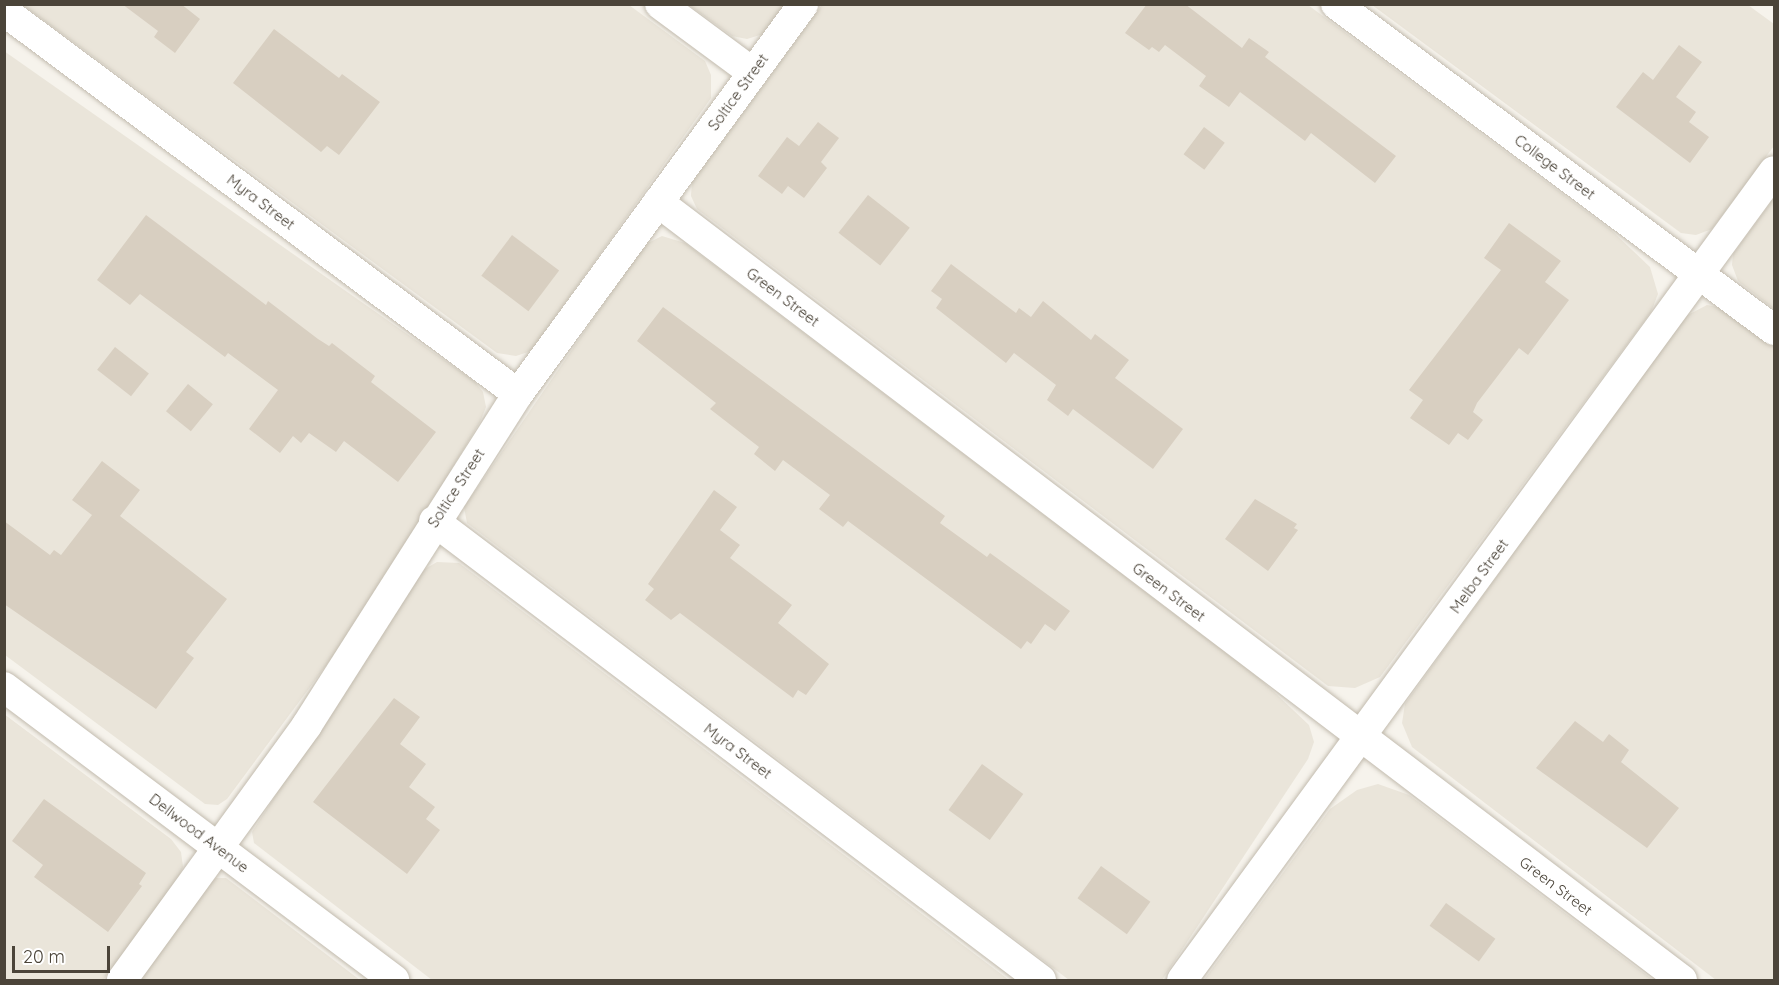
<!DOCTYPE html>
<style>
body{margin:0}
#map{position:relative;width:1779px;height:985px;overflow:hidden;background:#f6f3ec;font-family:Quicksand,sans-serif}
div>[style]{position:absolute}
[style*='--x']{left:calc(var(--x)*1px);top:calc(var(--y)*1px);width:calc(var(--w)*1px);rotate:calc(var(--a)*1deg)}
.residential>*{inset:0;background:#eae5da}
.building>*{inset:0;background:#d8cfc1;transform-origin:0 0}
.roads{filter:drop-shadow(0 0 2px #c2bbae) drop-shadow(0 0 2px #c2bbae)}
.minor>*{height:30px;margin:-15px;padding:0 15px;transform-origin:15px;border-radius:15px;background:#fff}
span{translate:-50% -50%;white-space:nowrap;text-align:center;line-height:1.15;-webkit-text-stroke:6px #fff;paint-order:stroke}
.street-label{font-size:15px;color:#4b4439}
.frame{position:absolute;inset:0;border:6px solid #4b4439;pointer-events:none}
.scale{position:absolute;left:12px;top:946px;width:98px;height:27px;box-sizing:border-box;border:3px solid #4b4439;border-top:0;padding-left:8px;font-size:18px;line-height:21px;white-space:nowrap;color:#4b4439;-webkit-text-stroke:4px #fff;paint-order:stroke}
</style>
<div id="map">
<div class="residential">
<i style="clip-path:polygon(23px 5px,629px 5px,705px 61px,711px 75px,711px 98px,531px 351px,516px 356px,497px 353px)"></i>
<i style="clip-path:polygon(689px 5px,787px 5px,766px 33px,747px 39px,732px 36px)"></i>
<i style="clip-path:polygon(822px 5px,1308px 5px,1611px 230px,1650px 267px,1658px 294px,1651px 312px,1380px 677px,1355px 688px,1328px 686px,697px 209px,691px 196px,692px 182px)"></i>
<i style="clip-path:polygon(1372px 5px,1748px 5px,1774px 24px,1774px 146px,1712px 229px,1696px 235px,1681px 233px)"></i>
<i style="clip-path:polygon(4px 51px,474px 381px,483px 392px,486px 407px,480px 422px,365px 613px,227px 799px,218px 805px,205px 804px,5px 655px)"></i>
<i style="clip-path:polygon(1774px 198px,1774px 309px,1738px 281px,1732px 265px,1733px 254px)"></i>
<i style="clip-path:polygon(662px 236px,685px 243px,1259px 678px,1309px 725px,1314px 742px,1308px 759px,1162px 980px,1069px 980px,467px 523px,464px 507px,644px 245px)"></i>
<i style="clip-path:polygon(1707px 305px,1728px 309px,1774px 344px,1774px 980px,1716px 980px,1412px 747px,1402px 723px,1405px 704px,1682px 318px)"></i>
<i style="clip-path:polygon(437px 562px,459px 563px,1009px 980px,432px 980px,254px 843px,252px 832px,418px 573px)"></i>
<i style="clip-path:polygon(4px 714px,171px 839px,181px 852px,183px 867px,176px 884px,103px 980px,5px 980px)"></i>
<i style="clip-path:polygon(1378px 784px,1409px 795px,1653px 980px,1204px 980px,1330px 809px,1357px 790px)"></i>
<i style="clip-path:polygon(216px 878px,226px 878px,360px 980px,138px 980px,205px 886px)"></i>
</div>
<div class="building">
<i style="clip-path:polygon(122px 4px,181px 4px,200px 19px,175px 53px,154px 37px,158px 31px)"></i>
<i style="clip-path:polygon(1147px 4px,1185px 4px,1242px 48px,1249px 38px,1269px 52px,1265px 57px,1396px 156px,1375px 183px,1311px 133px,1305px 141px,1240px 92px,1229px 107px,1199px 86px,1206px 76px,1165px 45px,1159px 52px,1152px 47px,1149px 50px,1125px 33px)"></i>
<i style="clip-path:polygon(274px 29px,339px 78px,342px 74px,380px 102px,339px 155px,327px 146px,321px 152px,233px 83px)"></i>
<i style="clip-path:polygon(1679px 45px,1702px 62px,1676px 97px,1696px 112px,1689px 122px,1709px 137px,1690px 163px,1616px 107px,1643px 72px,1653px 80px)"></i>
<i style="clip-path:polygon(818px 122px,839px 138px,821px 162px,827px 168px,804px 198px,788px 186px,782px 194px,758px 176px,787px 137px,799px 146px)"></i>
<i style="left:1204px;top:127px;width:26px;height:34px;rotate:37deg"></i>
<i style="left:868px;top:195px;width:53px;height:48px;rotate:38deg"></i>
<i style="clip-path:polygon(146px 215px,266px 305px,268px 301px,318px 339px,329px 346px,332px 343px,375px 376px,371px 382px,436px 432px,398px 482px,344px 441px,336px 452px,309px 433px,301px 443px,293px 436px,280px 453px,249px 429px,278px 390px,228px 353px,225px 357px,140px 294px,130px 305px,97px 280px)"></i>
<i style="clip-path:polygon(1509px 223px,1561px 261px,1545px 282px,1569px 300px,1528px 355px,1519px 348px,1477px 403px,1473px 412px,1483px 420px,1468px 440px,1458px 433px,1449px 445px,1410px 418px,1423px 400px,1409px 390px,1501px 270px,1484px 258px)"></i>
<i style="left:512px;top:235px;width:59px;height:51px;rotate:37deg"></i>
<i style="clip-path:polygon(951px 264px,1016px 313px,1019px 308px,1031px 317px,1043px 301px,1091px 340px,1095px 334px,1129px 360px,1115px 378px,1183px 429px,1153px 469px,1073px 409px,1068px 416px,1047px 400px,1056px 385px,1014px 353px,1006px 363px,936px 308px,942px 299px,931px 291px)"></i>
<i style="clip-path:polygon(663px 307px,945px 516px,940px 523px,987px 557px,990px 553px,1070px 611px,1055px 631px,1045px 624px,1031px 644px,1027px 641px,1021px 649px,848px 521px,843px 527px,819px 509px,830px 495px,783px 460px,775px 471px,754px 454px,759px 447px,710px 409px,716px 403px,637px 341px)"></i>
<i style="left:115px;top:347px;width:43px;height:29px;rotate:38deg"></i>
<i style="left:188px;top:384px;width:32px;height:35px;rotate:39deg"></i>
<i style="clip-path:polygon(102px 461px,140px 490px,120px 516px,227px 599px,186px 652px,194px 658px,156px 709px,4px 604px,4px 521px,50px 555px,54px 550px,61px 555px,92px 515px,72px 500px)"></i>
<i style="clip-path:polygon(714px 490px,737px 507px,720px 530px,740px 545px,730px 558px,792px 605px,778px 623px,829px 664px,806px 695px,798px 690px,793px 698px,680px 613px,671px 620px,645px 600px,654px 589px,648px 584px)"></i>
<i style="clip-path:polygon(1255px 499px,1297px 524px,1294px 528px,1298px 530px,1268px 571px,1225px 539px)"></i>
<i style="clip-path:polygon(394px 698px,420px 717px,400px 744px,426px 764px,409px 787px,435px 807px,426px 819px,440px 830px,407px 874px,313px 802px)"></i>
<i style="clip-path:polygon(1575px 721px,1603px 742px,1609px 734px,1629px 750px,1621px 762px,1679px 808px,1647px 848px,1536px 768px)"></i>
<i style="left:982px;top:764px;width:51px;height:57px;rotate:36deg"></i>
<i style="clip-path:polygon(44px 799px,146px 873px,139px 884px,142px 886px,108px 932px,34px 877px,43px 865px,12px 841px)"></i>
<i style="left:1101px;top:866px;width:61px;height:40px;rotate:36deg"></i>
<i style="left:1446px;top:903px;width:61px;height:28px;rotate:36deg"></i>
</div>
<div class="roads">
<div class="minor">
<i style="--x:660;--y:4;--w:114;--a:36.5"></i>
<i style="--x:1336;--y:4;--w:546;--a:36.66"></i>
<i style="--x:4;--y:11;--w:641;--a:36.69"></i>
<i style="--x:658;--y:202;--w:1286;--a:37.23"></i>
<i style="--x:434;--y:521;--w:761;--a:37.1"></i>
<i style="--x:4;--y:687;--w:488;--a:36.9"></i>
<i style="--x:122;--y:980;--w:315;--a:-54"></i>
<i style="--x:307;--y:725;--w:393;--a:-57.5"></i>
<i style="--x:518;--y:394;--w:483;--a:-53.8"></i>
<i style="--x:1182;--y:980;--w:1002;--a:-53.8"></i>
</div>
</div>
<div class="street-label">
<span style="left:738px;top:92px;rotate:-54deg">Soltice Street</span>
<span style="left:1555px;top:167px;rotate:37deg">College Street</span>
<span style="left:261px;top:202px;rotate:37deg">Myra Street</span>
<span style="left:783px;top:297px;rotate:37deg">Green Street</span>
<span style="left:456px;top:488px;rotate:-57deg">Soltice Street</span>
<span style="left:1479px;top:576px;rotate:-54deg">Melba Street</span>
<span style="left:1169px;top:592px;rotate:37deg">Green Street</span>
<span style="left:738px;top:751px;rotate:37deg">Myra Street</span>
<span style="left:199px;top:833px;rotate:37deg">Dellwood Avenue</span>
<span style="left:1556px;top:886px;rotate:37deg">Green Street</span>
</div>
<div class="frame"></div>
<div class="scale">20 m</div>
</div>
